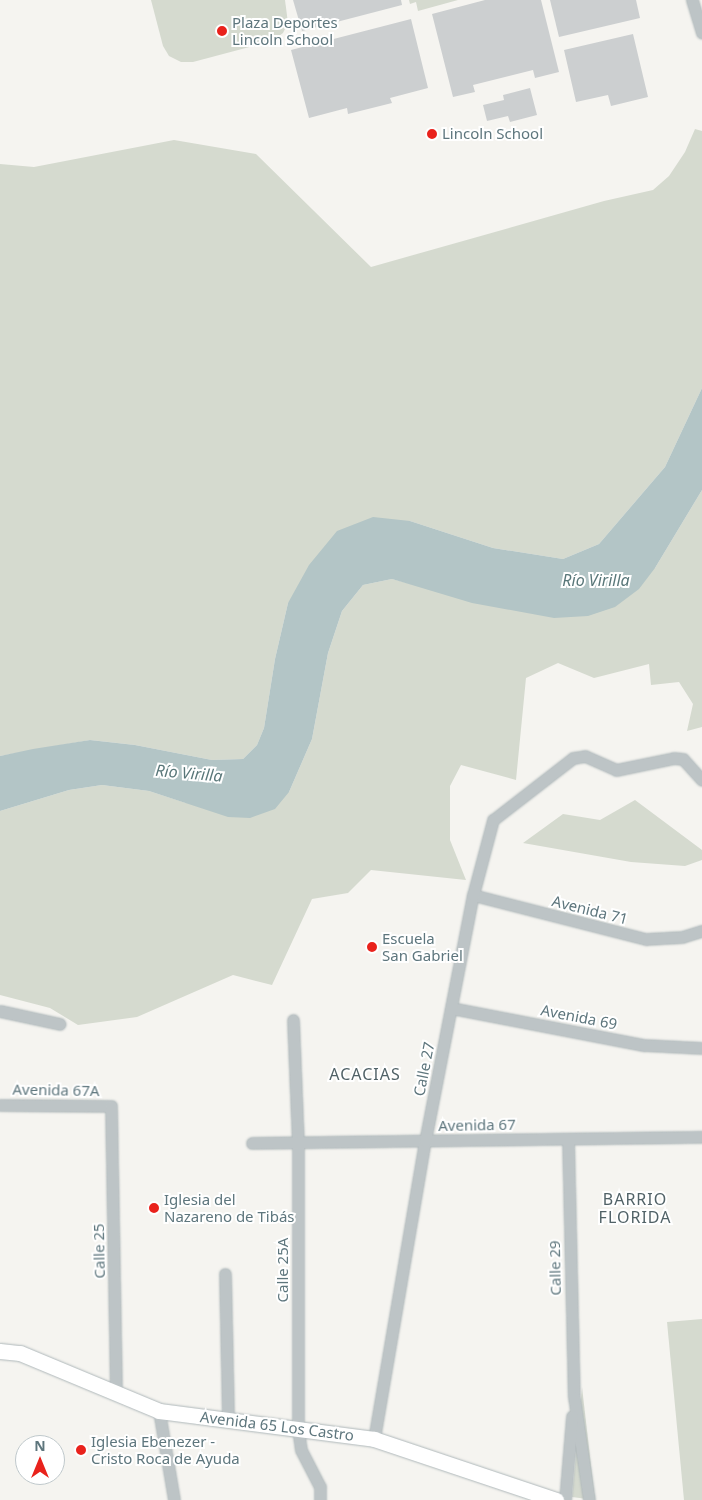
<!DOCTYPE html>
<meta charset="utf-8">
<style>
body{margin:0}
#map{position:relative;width:702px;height:1500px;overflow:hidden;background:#f5f4f0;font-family:"Noto Sans",sans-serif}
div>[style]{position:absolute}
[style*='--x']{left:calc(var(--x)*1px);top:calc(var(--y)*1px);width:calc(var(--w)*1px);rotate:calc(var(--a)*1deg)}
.green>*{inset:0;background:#d5dacf}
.water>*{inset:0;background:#b3c5c6}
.building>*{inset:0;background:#cccfd0}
.roads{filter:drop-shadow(0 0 1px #afb8ba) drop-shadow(0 0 1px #afb8ba)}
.street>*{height:11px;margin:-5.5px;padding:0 5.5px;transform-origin:5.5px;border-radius:5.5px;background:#bdc4c6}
.secondary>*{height:15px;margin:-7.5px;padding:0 7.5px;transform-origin:7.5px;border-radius:7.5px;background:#fff}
.dots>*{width:14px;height:14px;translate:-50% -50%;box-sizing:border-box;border:2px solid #fff;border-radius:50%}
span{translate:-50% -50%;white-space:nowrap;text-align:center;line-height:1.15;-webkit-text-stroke:4px #fff;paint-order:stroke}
.poi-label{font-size:15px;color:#5e767d}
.left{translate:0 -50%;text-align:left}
.street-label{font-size:15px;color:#5e767d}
.water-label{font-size:16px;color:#597779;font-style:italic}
.neighbourhood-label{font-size:16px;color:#516267;letter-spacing:1px}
.north{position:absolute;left:15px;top:1435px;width:50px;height:50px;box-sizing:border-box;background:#fff;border:1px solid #bfc8cb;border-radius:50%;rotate:0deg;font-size:14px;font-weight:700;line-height:20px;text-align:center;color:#5e767d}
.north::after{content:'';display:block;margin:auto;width:18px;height:22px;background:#e9221c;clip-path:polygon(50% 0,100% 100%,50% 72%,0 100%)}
</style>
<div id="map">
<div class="green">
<i style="clip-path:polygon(151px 0,285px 0,288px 23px,283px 33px,272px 41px,193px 62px,181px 62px,169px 56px,163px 46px)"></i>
<i style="clip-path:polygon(409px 0,458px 0,418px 11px,416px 2px,410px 4px)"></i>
<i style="clip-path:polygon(695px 129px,702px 131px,702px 388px,665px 467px,599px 544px,563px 559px,493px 548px,410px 521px,288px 603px,275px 659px,264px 728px,257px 745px,243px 759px,212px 760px,135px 745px,90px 740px,0 756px,0 164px,34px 167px,174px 140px,256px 154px,371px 267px,604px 201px,653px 190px,669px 176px,685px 152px)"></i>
<i style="clip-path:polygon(702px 490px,702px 727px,687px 731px,693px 704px,679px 682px,651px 685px,649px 664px,594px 678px,558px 663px,526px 678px,516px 780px,461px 765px,450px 786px,450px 840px,466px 880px,371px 870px,348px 893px,312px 899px,272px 985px,233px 975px,137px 1017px,78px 1025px,50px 1008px,0 995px,0 811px,69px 790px,102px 785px,149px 791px,186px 803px,289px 792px,312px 739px,328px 653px,342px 611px,363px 585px,392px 579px,426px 588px,655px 568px)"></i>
<i style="clip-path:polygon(635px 800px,702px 850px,702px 860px,685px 866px,631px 862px,523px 843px,563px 814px,600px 820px)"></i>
<i style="clip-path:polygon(702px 1319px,702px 1500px,684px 1500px,667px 1322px)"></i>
<i style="clip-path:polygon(582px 1387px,595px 1500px,572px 1497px)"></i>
</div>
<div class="water">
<i style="clip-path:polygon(702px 388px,702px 490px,655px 568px,639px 589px,615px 607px,588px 616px,554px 618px,472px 603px,392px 579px,363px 585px,342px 611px,328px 653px,312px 739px,289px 792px,275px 809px,250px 818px,228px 817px,149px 791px,102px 785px,69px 790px,0 811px,0 756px,33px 749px,90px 740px,135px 745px,212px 760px,243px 759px,257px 745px,264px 728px,275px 659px,288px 603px,309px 565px,337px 531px,373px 517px,410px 521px,493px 548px,563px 559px,599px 544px,665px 467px)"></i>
</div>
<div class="building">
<i style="clip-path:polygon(293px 0,401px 0,402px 5px,302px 31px)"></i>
<i style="clip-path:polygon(485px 0,541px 0,559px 72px,535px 78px,533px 70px,473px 85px,475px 92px,453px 97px,432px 14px)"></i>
<i style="clip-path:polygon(550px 0,636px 0,640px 18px,559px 37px)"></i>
<i style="clip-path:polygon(411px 19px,428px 88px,390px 98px,392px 103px,348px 114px,347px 108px,309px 118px,291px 50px)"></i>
<i style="clip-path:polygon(633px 34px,648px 97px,611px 106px,608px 95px,576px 102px,564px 50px)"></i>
<i style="clip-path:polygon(530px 88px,537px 115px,510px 122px,508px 116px,487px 121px,483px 105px,504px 100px,503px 95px)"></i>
</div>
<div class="roads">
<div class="street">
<i style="--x:692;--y:0;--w:34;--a:73"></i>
<i style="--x:473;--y:895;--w:179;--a:14.3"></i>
<i style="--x:646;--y:939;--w:36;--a:-3"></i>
<i style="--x:682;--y:937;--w:21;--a:-17"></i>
<i style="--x:451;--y:1008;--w:197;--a:10.9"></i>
<i style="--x:644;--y:1045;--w:58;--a:3"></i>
<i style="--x:0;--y:1011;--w:61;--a:12.2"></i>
<i style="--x:293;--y:1020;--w:122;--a:87.7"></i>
<i style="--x:298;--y:1142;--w:287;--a:90"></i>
<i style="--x:298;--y:1429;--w:21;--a:82"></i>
<i style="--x:301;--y:1450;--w:42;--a:62.8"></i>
<i style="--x:320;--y:1487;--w:13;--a:90"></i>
<i style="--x:0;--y:1105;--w:111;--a:0.5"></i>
<i style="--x:111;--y:1106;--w:289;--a:89"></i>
<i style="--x:568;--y:1139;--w:258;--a:88.7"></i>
<i style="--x:574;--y:1397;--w:104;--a:81.7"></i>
<i style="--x:252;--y:1143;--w:450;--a:-0.8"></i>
<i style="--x:225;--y:1274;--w:147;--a:88.8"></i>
<i style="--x:159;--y:1411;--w:90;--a:80.4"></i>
<i style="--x:374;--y:1439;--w:302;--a:-80.3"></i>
<i style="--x:425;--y:1141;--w:251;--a:-79"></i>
<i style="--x:473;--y:895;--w:78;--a:-75.1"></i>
<i style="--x:493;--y:820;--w:101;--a:-37.8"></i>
<i style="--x:573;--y:758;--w:12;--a:-9"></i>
<i style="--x:585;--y:756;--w:34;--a:24"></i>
<i style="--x:616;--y:770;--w:59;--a:-11.7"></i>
<i style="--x:674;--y:758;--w:9;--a:6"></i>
<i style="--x:683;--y:759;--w:28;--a:48"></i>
<i style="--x:565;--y:1500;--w:84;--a:-85.2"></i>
</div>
<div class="secondary">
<i style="--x:0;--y:1351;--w:20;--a:6"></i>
<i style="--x:20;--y:1353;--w:151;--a:22.6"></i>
<i style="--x:159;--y:1411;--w:217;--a:7.4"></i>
<i style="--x:374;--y:1439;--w:192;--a:18.5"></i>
</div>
</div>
<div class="dots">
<i style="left:222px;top:31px;background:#e9221c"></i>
<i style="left:432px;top:134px;background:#e9221c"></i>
<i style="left:372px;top:947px;background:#e9221c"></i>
<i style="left:154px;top:1208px;background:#e9221c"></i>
<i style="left:81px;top:1450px;background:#e9221c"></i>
</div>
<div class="poi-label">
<span class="left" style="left:232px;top:31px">Plaza Deportes<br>Lincoln School</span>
<span class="left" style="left:442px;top:134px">Lincoln School</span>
<span class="left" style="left:382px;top:947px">Escuela<br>San Gabriel</span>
<span class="left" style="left:164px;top:1208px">Iglesia del<br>Nazareno de Tibás</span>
<span class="left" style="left:91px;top:1450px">Iglesia Ebenezer -<br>Cristo Roca de Ayuda</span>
</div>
<div class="street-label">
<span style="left:590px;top:910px;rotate:14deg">Avenida 71</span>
<span style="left:579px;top:1017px;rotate:11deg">Avenida 69</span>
<span style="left:424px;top:1069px;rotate:-79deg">Calle 27</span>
<span style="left:56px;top:1090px;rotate:1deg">Avenida 67A</span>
<span style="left:477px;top:1125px;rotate:-1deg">Avenida 67</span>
<span style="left:99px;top:1251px;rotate:-91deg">Calle 25</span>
<span style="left:555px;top:1268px;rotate:-91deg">Calle 29</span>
<span style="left:283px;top:1270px;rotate:-90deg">Calle 25A</span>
<span style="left:277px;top:1426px;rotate:7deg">Avenida 65 Los Castro</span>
</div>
<div class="water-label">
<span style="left:596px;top:580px">Río Virilla</span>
<span style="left:189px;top:773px;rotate:5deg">Río Virilla</span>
</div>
<div class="neighbourhood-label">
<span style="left:365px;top:1074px">ACACIAS</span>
<span style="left:635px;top:1208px">BARRIO<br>FLORIDA</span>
</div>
<div class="north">N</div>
</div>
